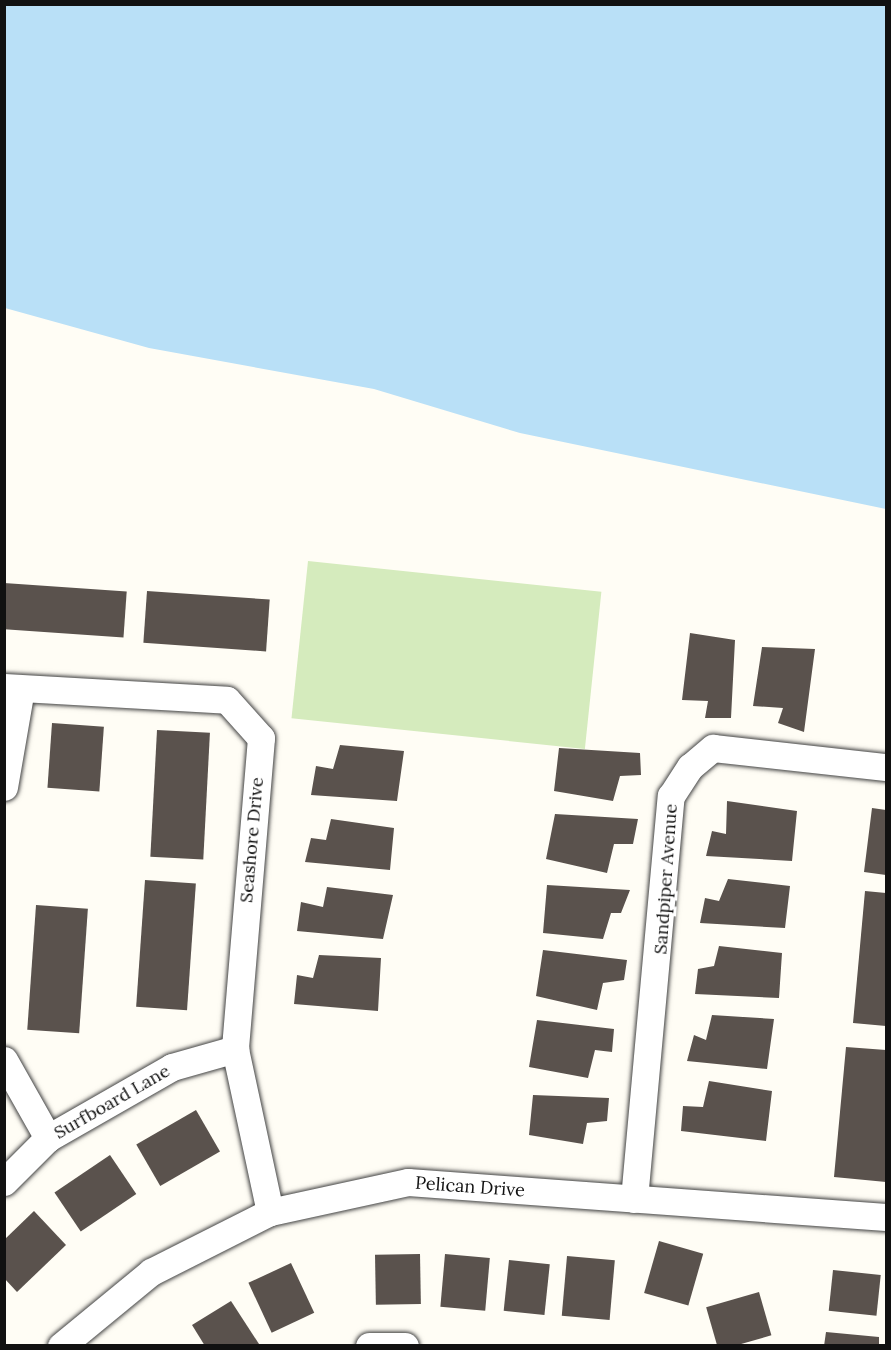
<!DOCTYPE html>
<style>
body{margin:0}
#map{position:relative;width:891px;height:1350px;overflow:hidden;background:#fffdf5;font-family:Lora,serif}
div>[style]{position:absolute}
[style*='--x']{left:calc(var(--x)*1px);top:calc(var(--y)*1px);width:calc(var(--w)*1px);rotate:calc(var(--a)*1deg)}
.green>*{inset:0;background:#d5ebbd;transform-origin:0 0}
.water>*{inset:0;background:#b9e0f7}
.building>*{inset:0;background:#5a524d;transform-origin:0 0}
.roads{filter:drop-shadow(0 0 2px #444) drop-shadow(0 0 2px #444)}
.minor>*{height:27px;margin:-13.5px;padding:0 13.5px;transform-origin:13.5px;border-radius:13.5px;background:#fff}
span{translate:-50% -50%;white-space:nowrap;text-align:center;line-height:1.15;-webkit-text-stroke:6px #fff;paint-order:stroke}
.street-label{font-size:18px;color:#111}
.frame{position:absolute;inset:0;border:6px solid #111;pointer-events:none}
</style>
<div id="map">
<div class="green">
<i style="left:308px;top:561px;width:295px;height:158px;rotate:6deg"></i>
</div>
<div class="water">
<i style="clip-path:polygon(5px 4px,886px 5px,886px 509px,520px 433px,374px 389px,149px 348px,5px 308px)"></i>
</div>
<div class="building">
<i style="left:4px;top:583px;width:123px;height:46px;rotate:4deg"></i>
<i style="left:147px;top:591px;width:123px;height:52px;rotate:4deg"></i>
<i style="clip-path:polygon(690px 633px,735px 640px,731px 718px,705px 718px,708px 701px,682px 700px)"></i>
<i style="clip-path:polygon(762px 647px,815px 649px,804px 732px,778px 723px,783px 708px,753px 706px)"></i>
<i style="left:52px;top:723px;width:52px;height:65px;rotate:4deg"></i>
<i style="left:157px;top:730px;width:53px;height:127px;rotate:3deg"></i>
<i style="clip-path:polygon(340px 745px,404px 751px,397px 801px,311px 795px,316px 766px,333px 769px)"></i>
<i style="clip-path:polygon(559px 748px,640px 753px,641px 775px,620px 776px,613px 801px,554px 791px)"></i>
<i style="clip-path:polygon(727px 801px,797px 811px,792px 861px,706px 856px,712px 831px,726px 834px)"></i>
<i style="clip-path:polygon(872px 808px,886px 810px,886px 875px,864px 872px)"></i>
<i style="clip-path:polygon(555px 814px,638px 819px,633px 844px,614px 844px,607px 873px,546px 859px)"></i>
<i style="clip-path:polygon(331px 819px,394px 828px,390px 870px,305px 862px,311px 838px,326px 840px)"></i>
<i style="clip-path:polygon(728px 879px,790px 886px,785px 928px,700px 923px,705px 898px,719px 901px)"></i>
<i style="left:145px;top:880px;width:51px;height:127px;rotate:4deg"></i>
<i style="clip-path:polygon(547px 885px,630px 890px,621px 913px,611px 913px,603px 939px,543px 933px)"></i>
<i style="clip-path:polygon(327px 887px,393px 895px,383px 939px,297px 931px,301px 902px,323px 907px)"></i>
<i style="clip-path:polygon(865px 891px,886px 893px,886px 1026px,853px 1023px)"></i>
<i style="left:36px;top:905px;width:52px;height:125px;rotate:4deg"></i>
<i style="clip-path:polygon(719px 946px,782px 953px,779px 998px,695px 994px,698px 969px,714px 966px)"></i>
<i style="clip-path:polygon(543px 950px,627px 960px,624px 980px,603px 983px,597px 1010px,536px 996px)"></i>
<i style="clip-path:polygon(319px 955px,381px 958px,378px 1011px,294px 1004px,297px 975px,313px 978px)"></i>
<i style="clip-path:polygon(712px 1015px,774px 1019px,767px 1069px,687px 1061px,694px 1035px,706px 1040px)"></i>
<i style="clip-path:polygon(537px 1020px,614px 1029px,612px 1052px,595px 1050px,588px 1078px,529px 1067px)"></i>
<i style="clip-path:polygon(846px 1047px,886px 1050px,886px 1182px,834px 1177px)"></i>
<i style="clip-path:polygon(709px 1081px,772px 1091px,766px 1141px,681px 1131px,683px 1106px,703px 1107px)"></i>
<i style="clip-path:polygon(533px 1095px,609px 1098px,607px 1121px,587px 1123px,583px 1144px,529px 1135px)"></i>
<i style="left:196px;top:1110px;width:48px;height:69px;rotate:60deg"></i>
<i style="left:110px;top:1155px;width:47px;height:67px;rotate:56deg"></i>
<i style="clip-path:polygon(34px 1211px,66px 1245px,17px 1292px,4px 1278px,4px 1240px)"></i>
<i style="left:659px;top:1241px;width:46px;height:54px;rotate:16deg"></i>
<i style="left:420px;top:1254px;width:50px;height:45px;rotate:89deg"></i>
<i style="left:445px;top:1254px;width:45px;height:53px;rotate:5deg"></i>
<i style="left:567px;top:1256px;width:48px;height:60px;rotate:5deg"></i>
<i style="left:509px;top:1260px;width:41px;height:51px;rotate:6deg"></i>
<i style="left:291px;top:1263px;width:55px;height:47px;rotate:65deg"></i>
<i style="left:833px;top:1270px;width:48px;height:41px;rotate:6deg"></i>
<i style="left:759px;top:1292px;width:45px;height:55px;rotate:74deg"></i>
<i style="clip-path:polygon(231px 1301px,259px 1344px,205px 1346px,192px 1325px)"></i>
<i style="clip-path:polygon(826px 1332px,879px 1337px,879px 1346px,824px 1346px)"></i>
</div>
<div class="roads">
<div class="minor">
<i style="--x:4;--y:687;--w:223;--a:3.3"></i>
<i style="--x:227;--y:700;--w:51;--a:48.2"></i>
<i style="--x:261;--y:738;--w:312;--a:94.8"></i>
<i style="--x:235;--y:1049;--w:167;--a:77.9"></i>
<i style="--x:4;--y:787;--w:99;--a:-80.2"></i>
<i style="--x:4;--y:1060;--w:90;--a:60.6"></i>
<i style="--x:4;--y:1182;--w:62;--a:-45"></i>
<i style="--x:48;--y:1138;--w:143;--a:-29.8"></i>
<i style="--x:172;--y:1067;--w:66;--a:-15.9"></i>
<i style="--x:634;--y:1199;--w:405;--a:-84.8"></i>
<i style="--x:671;--y:796;--w:35;--a:-57"></i>
<i style="--x:690;--y:767;--w:30;--a:-40"></i>
<i style="--x:713;--y:748;--w:174;--a:6.3"></i>
<i style="--x:61;--y:1346;--w:117;--a:-39.4"></i>
<i style="--x:151;--y:1272;--w:133;--a:-26.8"></i>
<i style="--x:270;--y:1212;--w:141;--a:-12.3"></i>
<i style="--x:408;--y:1182;--w:479;--a:4.2"></i>
<i style="--x:369;--y:1346;--w:36;--a:0"></i>
</div>
</div>
<div class="street-label">
<span style="left:252px;top:840px;rotate:-85deg">Seashore Drive</span>
<span style="left:666px;top:879px;rotate:-86deg">Sandpiper Avenue</span>
<span style="left:112px;top:1102px;rotate:-30deg">Surfboard Lane</span>
<span style="left:470px;top:1187px;rotate:4deg">Pelican Drive</span>
</div>
<div class="frame"></div>
</div>
